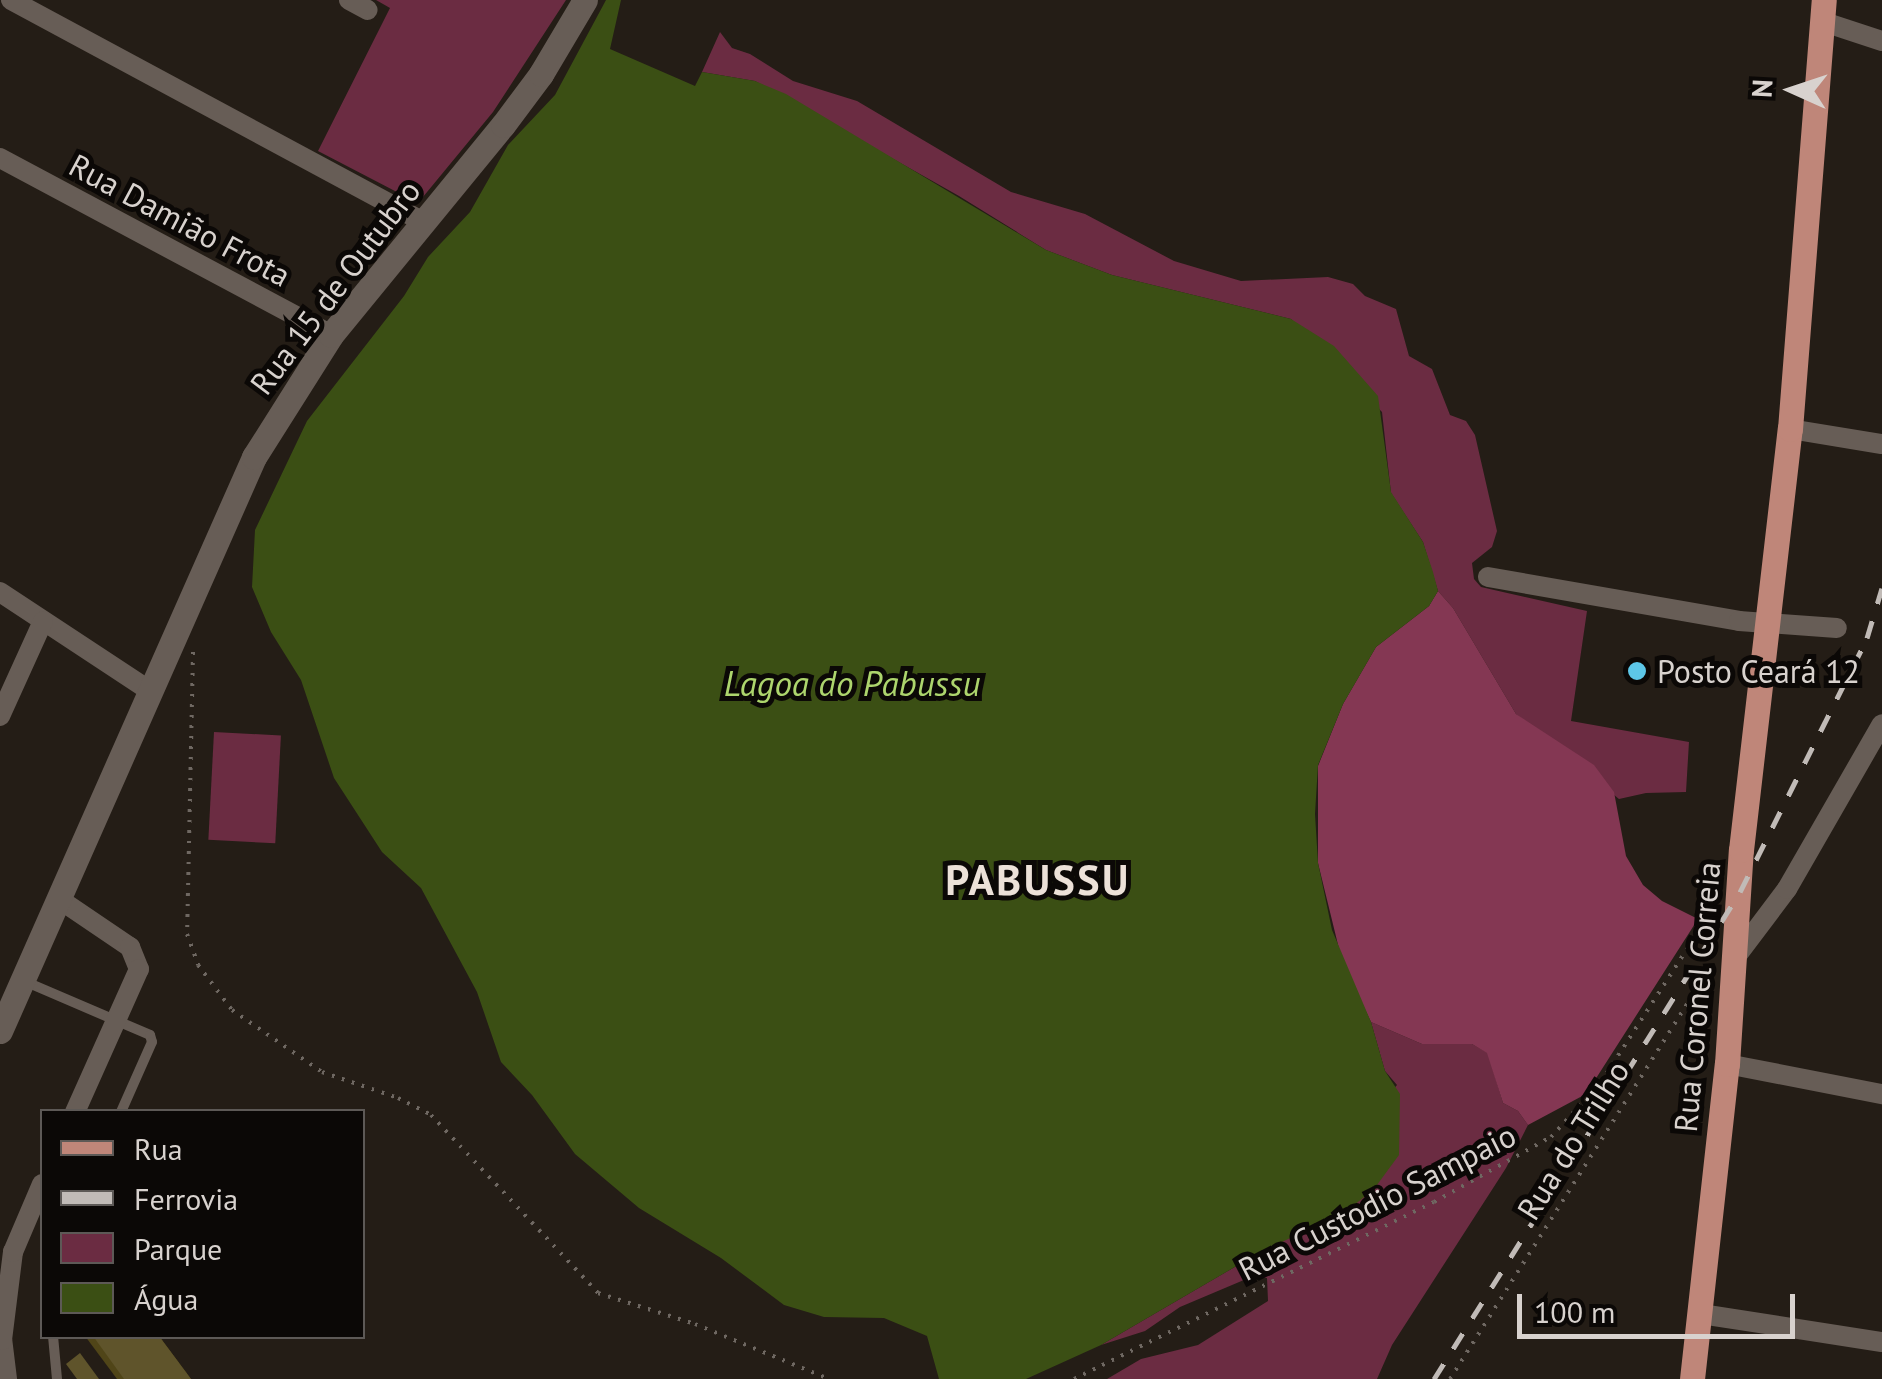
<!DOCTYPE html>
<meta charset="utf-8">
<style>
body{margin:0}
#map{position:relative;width:1882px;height:1379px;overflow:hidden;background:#241d16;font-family:"PT Sans",sans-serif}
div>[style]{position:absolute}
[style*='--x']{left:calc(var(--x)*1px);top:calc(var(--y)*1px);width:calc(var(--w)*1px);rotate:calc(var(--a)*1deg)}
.green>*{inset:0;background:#6b2c42;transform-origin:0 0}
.forest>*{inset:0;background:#843753}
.water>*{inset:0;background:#3b4f14}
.path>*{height:4px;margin-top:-2px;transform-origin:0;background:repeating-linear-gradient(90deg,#6f6862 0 2.5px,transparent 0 10.5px)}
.service>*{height:10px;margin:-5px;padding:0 5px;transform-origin:5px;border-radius:5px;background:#675d56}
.minor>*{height:20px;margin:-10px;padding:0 10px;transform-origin:10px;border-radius:10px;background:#675d56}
.secondary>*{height:25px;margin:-12.5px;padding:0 12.5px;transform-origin:12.5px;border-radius:12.5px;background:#675d56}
.primary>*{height:25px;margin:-12.5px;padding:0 12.5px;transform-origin:12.5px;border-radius:12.5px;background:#bf8679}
.rail>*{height:5px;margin-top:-2.5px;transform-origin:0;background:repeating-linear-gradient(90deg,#c1bbb7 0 18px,transparent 0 36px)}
.wall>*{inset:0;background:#504518}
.building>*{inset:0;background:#5f542b}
.dots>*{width:28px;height:28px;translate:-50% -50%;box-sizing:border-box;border:5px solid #0b0806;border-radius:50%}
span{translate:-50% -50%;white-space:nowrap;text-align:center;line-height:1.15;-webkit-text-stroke:10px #0b0806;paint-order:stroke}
.street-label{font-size:32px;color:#d8d2ce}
.poi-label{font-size:32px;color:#d8d2ce}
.left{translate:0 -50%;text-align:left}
.water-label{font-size:35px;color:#add56d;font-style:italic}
.district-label{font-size:42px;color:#ece1d8;font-weight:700;letter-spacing:2.5px}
.legend{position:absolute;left:40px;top:1109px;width:325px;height:230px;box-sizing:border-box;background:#0b0806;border:2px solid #5d5956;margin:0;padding:12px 18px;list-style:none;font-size:30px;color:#d8d2ce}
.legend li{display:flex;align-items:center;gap:20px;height:50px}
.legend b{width:50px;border:2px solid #5d5956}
.north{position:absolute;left:1742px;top:40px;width:100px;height:100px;-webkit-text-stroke:8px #0b0806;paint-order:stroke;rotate:273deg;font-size:28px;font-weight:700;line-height:40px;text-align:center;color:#d8d2ce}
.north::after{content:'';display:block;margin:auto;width:35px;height:45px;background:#d8d2ce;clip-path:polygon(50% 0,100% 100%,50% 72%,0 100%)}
.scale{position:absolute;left:1517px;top:1294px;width:278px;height:45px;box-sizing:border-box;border:5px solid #d8d2ce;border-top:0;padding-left:12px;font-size:30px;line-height:35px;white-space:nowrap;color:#d8d2ce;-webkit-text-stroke:8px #0b0806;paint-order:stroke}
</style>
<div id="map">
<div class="green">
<i style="clip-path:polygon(376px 0,566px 0,493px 112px,418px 203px,318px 151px,390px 8px)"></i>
<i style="clip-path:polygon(720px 32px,732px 48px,750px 54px,793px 81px,857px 101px,1011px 192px,1085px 214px,1174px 261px,1241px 281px,1328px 277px,1353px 284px,1365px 296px,1396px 309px,1409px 356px,1432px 369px,1450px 415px,1466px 421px,1475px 435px,1497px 531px,1492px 547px,1472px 563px,1474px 579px,1481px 587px,1587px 611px,1571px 721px,1689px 742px,1686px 792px,1646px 793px,1619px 799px,1516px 714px,1453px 608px,1438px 591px,1423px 542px,1391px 493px,1382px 412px,1291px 319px,1112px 275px,1046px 250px,959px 196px,755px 81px,702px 72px)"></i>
<i style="left:214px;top:732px;width:67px;height:108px;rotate:3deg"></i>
<i style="clip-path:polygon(1371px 1022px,1422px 1044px,1472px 1044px,1488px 1053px,1503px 1103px,1518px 1111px,1528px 1125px,1506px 1168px,1392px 1345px,1377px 1379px,1107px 1379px,1141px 1359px,1198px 1345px,1268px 1301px,1267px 1278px,1251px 1277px,1180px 1307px,1145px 1331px,1101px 1345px,1257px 1254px,1397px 1085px,1385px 1071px)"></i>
</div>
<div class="forest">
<i style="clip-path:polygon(1438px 591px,1453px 608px,1516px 714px,1594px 765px,1614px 792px,1626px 856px,1643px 885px,1662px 901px,1698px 919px,1586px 1094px,1528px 1125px,1518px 1111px,1503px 1103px,1487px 1053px,1472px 1044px,1422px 1044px,1371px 1022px,1342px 961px,1318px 863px,1318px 766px,1343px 704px,1376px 647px,1429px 606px)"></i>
</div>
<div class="water">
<i style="clip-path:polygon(606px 0,621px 0,610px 49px,695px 86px,702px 72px,755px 81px,786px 94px,1046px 250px,1112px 275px,1291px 319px,1334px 346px,1378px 396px,1391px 492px,1423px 542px,1433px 572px,1438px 591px,1429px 606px,1376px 647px,1343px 704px,1318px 765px,1315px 814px,1318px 863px,1332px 930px,1371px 1022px,1385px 1071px,1400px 1094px,1399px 1155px,1374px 1189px,1348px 1210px,1257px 1254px,1101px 1345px,1026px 1379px,939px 1379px,927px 1336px,884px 1318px,824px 1317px,784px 1305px,721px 1258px,639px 1208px,575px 1154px,532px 1095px,501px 1062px,477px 992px,421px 888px,382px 852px,334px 778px,301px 680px,271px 632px,252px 587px,255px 530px,307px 421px,404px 296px,428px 257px,470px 212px,508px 145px,555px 95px)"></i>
</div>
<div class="path">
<i style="--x:193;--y:652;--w:282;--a:91.2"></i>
<i style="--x:187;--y:934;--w:33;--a:70"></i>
<i style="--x:198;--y:965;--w:56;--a:52.9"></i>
<i style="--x:232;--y:1010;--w:109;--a:34.6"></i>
<i style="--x:322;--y:1072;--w:80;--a:18.9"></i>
<i style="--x:398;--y:1098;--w:37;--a:27"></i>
<i style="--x:431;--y:1115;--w:244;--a:46.8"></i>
<i style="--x:598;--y:1293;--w:102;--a:17.7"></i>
<i style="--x:695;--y:1324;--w:145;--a:22.3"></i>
<i style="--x:1074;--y:1379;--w:401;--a:-26.2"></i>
<i style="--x:1434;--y:1202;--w:134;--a:-29.1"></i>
<i style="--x:1551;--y:1137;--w:74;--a:-47.7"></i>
<i style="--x:1601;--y:1082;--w:189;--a:-57.1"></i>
<i style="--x:1704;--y:923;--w:27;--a:-66"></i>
<i style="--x:1450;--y:1379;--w:490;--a:-57.7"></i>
</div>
<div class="service">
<i style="--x:24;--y:981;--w:137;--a:23.2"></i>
<i style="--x:150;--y:1035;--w:7;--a:74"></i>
<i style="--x:152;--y:1042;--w:77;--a:113.9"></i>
<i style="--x:53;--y:1336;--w:43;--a:84.7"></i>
</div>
<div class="minor">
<i style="--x:11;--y:0;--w:466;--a:28.3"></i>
<i style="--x:349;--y:0;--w:21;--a:28"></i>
<i style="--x:1821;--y:21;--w:64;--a:18.2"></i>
<i style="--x:0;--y:158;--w:375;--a:28.1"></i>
<i style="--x:1790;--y:429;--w:93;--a:9.3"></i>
<i style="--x:1488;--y:577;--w:255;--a:9.9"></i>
<i style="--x:1739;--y:621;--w:98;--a:4.1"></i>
<i style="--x:0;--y:592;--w:180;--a:33.4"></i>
<i style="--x:0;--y:716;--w:104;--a:-65.6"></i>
<i style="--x:59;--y:899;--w:86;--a:34.1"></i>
<i style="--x:130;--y:947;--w:24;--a:68"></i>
<i style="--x:139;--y:969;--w:157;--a:114.1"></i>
<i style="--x:1735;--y:958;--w:86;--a:-53"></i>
<i style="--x:1787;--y:889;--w:190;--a:-60.1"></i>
<i style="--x:1727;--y:1064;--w:158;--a:11"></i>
<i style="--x:1701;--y:1314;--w:183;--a:8.8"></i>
<i style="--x:7;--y:1379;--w:39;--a:-97"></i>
<i style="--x:2;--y:1340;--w:89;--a:-82.9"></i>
<i style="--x:13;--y:1252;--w:74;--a:-66.9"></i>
</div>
<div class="secondary">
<i style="--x:0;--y:1031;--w:628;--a:-66.13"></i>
<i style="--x:254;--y:457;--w:144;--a:-57.7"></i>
<i style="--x:331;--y:335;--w:271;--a:-50.7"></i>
<i style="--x:503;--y:125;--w:64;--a:-53.3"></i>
<i style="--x:541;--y:74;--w:86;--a:-59.3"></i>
</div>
<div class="primary">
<i style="--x:1692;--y:1379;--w:317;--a:-83.7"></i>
<i style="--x:1727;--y:1064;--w:214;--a:-86.3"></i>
<i style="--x:1741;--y:850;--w:424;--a:-83.4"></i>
<i style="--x:1790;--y:429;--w:430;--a:-85.5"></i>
</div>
<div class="rail">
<i style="--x:1434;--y:1379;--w:575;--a:-57.86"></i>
<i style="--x:1740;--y:892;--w:284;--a:-63.4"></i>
<i style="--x:1867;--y:638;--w:52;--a:-73.3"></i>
</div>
<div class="wall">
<i style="clip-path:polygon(85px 1336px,159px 1336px,191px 1379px,117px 1379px)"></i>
</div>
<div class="building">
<i style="clip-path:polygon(93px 1336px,159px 1336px,191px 1379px,124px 1379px)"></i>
<i style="clip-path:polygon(80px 1353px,99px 1379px,77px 1379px,66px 1364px)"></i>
</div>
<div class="dots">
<i style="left:1637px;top:671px;background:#5dc7e8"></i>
</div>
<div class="street-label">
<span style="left:180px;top:220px;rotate:28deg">Rua Damião Frota</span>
<span style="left:335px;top:287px;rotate:-53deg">Rua 15 de Outubro</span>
<span style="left:1697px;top:997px;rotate:-85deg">Rua Coronel Correia</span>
<span style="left:1573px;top:1140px;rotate:-58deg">Rua do Trilho</span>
<span style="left:1377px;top:1202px;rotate:-27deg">Rua Custodio Sampaio</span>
</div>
<div class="poi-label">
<span class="left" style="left:1657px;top:671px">Posto Ceará 12</span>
</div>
<div class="water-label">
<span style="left:852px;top:683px">Lagoa do Pabussu</span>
</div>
<div class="district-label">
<span style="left:1038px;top:880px">PABUSSU</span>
</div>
<ul class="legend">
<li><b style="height:12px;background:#bf8679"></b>Rua</li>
<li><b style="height:12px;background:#c1bbb7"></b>Ferrovia</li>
<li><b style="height:28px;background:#6b2c42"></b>Parque</li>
<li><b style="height:28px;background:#3b4f14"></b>Água</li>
</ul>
<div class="north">N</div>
<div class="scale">100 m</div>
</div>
